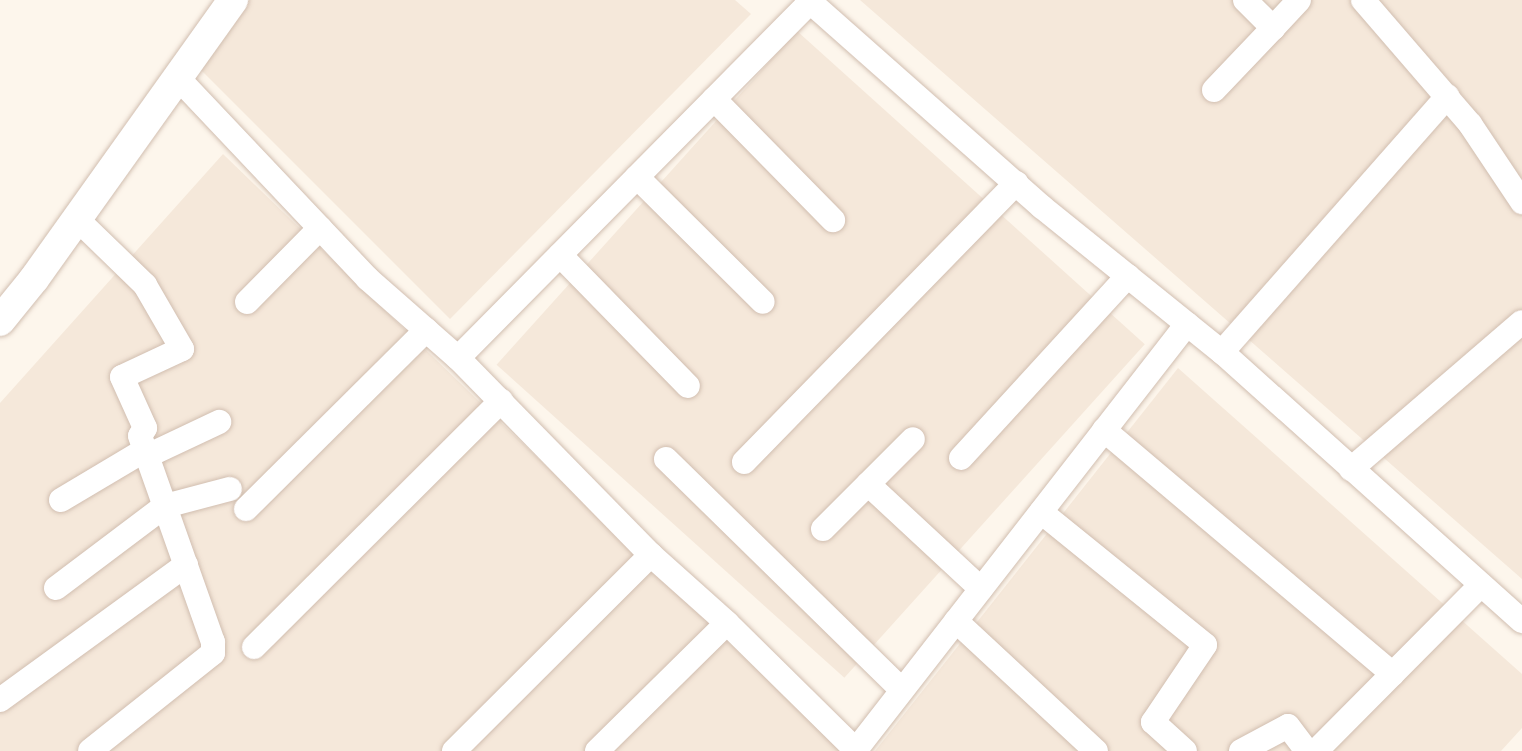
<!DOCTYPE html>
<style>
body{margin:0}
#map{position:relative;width:1522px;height:751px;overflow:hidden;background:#fdf6ec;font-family:Rubik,sans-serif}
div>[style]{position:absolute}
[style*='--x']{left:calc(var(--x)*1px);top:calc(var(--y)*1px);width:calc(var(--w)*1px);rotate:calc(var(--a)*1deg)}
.residential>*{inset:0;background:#f5e8da;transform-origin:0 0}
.roads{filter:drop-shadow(0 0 2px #d1beb0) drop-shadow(0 0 2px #d1beb0)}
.minor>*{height:24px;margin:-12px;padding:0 12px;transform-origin:12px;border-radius:12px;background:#fff}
.tertiary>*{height:30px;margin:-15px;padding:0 15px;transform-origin:15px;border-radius:15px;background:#fff}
span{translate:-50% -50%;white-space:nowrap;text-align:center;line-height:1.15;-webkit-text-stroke:5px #fffaf3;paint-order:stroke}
</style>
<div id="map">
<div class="residential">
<i style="clip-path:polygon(249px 0,735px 0,751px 14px,450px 319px,199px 68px)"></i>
<i style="clip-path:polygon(860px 0,1522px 0,1522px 579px,1215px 310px)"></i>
<i style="left:797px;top:31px;width:468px;height:449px;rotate:42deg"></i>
<i style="clip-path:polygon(223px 154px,841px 751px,0 751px,0 403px)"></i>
<i style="clip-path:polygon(1178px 368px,1522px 674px,1522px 728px,1501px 751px,875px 751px)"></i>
</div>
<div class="roads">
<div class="minor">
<i style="--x:808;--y:0;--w:312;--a:41.5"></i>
<i style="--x:1042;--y:207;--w:231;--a:38.9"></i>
<i style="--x:1222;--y:352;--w:403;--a:41.9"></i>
<i style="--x:1245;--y:0;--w:40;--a:45"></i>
<i style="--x:1273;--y:28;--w:38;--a:-47"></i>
<i style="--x:1363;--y:0;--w:164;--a:49.2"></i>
<i style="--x:1470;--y:124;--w:94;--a:56.3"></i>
<i style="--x:178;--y:78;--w:277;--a:46.6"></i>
<i style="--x:368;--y:279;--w:120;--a:41.3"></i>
<i style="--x:458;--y:358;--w:503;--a:-45.32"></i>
<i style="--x:1214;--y:90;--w:86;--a:-46.4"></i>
<i style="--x:714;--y:99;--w:170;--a:45.5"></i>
<i style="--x:637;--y:177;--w:177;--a:44.8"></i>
<i style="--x:77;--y:219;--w:95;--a:44.1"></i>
<i style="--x:145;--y:285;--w:74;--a:60"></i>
<i style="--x:182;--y:349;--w:66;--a:155"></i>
<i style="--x:122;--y:377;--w:56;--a:65.7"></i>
<i style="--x:145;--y:428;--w:9;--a:122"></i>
<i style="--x:140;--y:436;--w:219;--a:70.5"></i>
<i style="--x:213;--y:642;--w:11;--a:90"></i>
<i style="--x:213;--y:653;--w:157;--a:141.5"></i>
<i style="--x:560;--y:255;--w:183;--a:45.7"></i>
<i style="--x:247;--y:302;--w:104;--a:-45.4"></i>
<i style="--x:1222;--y:352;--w:341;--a:-48.6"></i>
<i style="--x:458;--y:358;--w:276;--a:45.6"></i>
<i style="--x:651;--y:555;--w:102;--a:41.8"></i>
<i style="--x:727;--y:623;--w:182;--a:44.6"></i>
<i style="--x:1104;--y:430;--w:378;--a:40.2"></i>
<i style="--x:147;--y:456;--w:80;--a:-25.3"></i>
<i style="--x:961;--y:458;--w:247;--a:-47.5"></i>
<i style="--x:666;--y:459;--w:330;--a:44.4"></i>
<i style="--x:744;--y:462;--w:390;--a:-45.7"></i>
<i style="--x:1351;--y:469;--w:225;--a:-40.7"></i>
<i style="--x:868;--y:484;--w:154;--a:42.9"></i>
<i style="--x:61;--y:500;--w:98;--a:-30.8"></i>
<i style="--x:246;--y:509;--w:254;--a:-44.8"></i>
<i style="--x:1041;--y:512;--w:211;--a:39"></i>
<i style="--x:1205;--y:645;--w:93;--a:124"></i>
<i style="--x:1153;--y:722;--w:43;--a:42.2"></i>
<i style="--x:823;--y:529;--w:127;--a:-45"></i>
<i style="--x:56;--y:588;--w:136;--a:-37"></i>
<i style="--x:165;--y:506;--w:67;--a:-14.7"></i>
<i style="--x:956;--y:621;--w:191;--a:42.9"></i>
<i style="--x:254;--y:647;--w:349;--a:-44.9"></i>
<i style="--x:0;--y:700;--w:230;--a:-36"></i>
<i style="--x:454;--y:751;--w:278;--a:-44.9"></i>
<i style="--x:597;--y:751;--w:182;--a:-44.6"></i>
<i style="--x:855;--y:751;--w:541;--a:-52.13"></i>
<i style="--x:1241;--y:751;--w:53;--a:-28"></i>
<i style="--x:1288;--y:726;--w:31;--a:53"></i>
<i style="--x:1316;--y:751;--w:234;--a:-45.2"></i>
</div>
<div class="tertiary">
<i style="--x:0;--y:321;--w:54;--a:-51"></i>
<i style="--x:34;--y:279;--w:343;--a:-54.5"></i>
</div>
</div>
</div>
